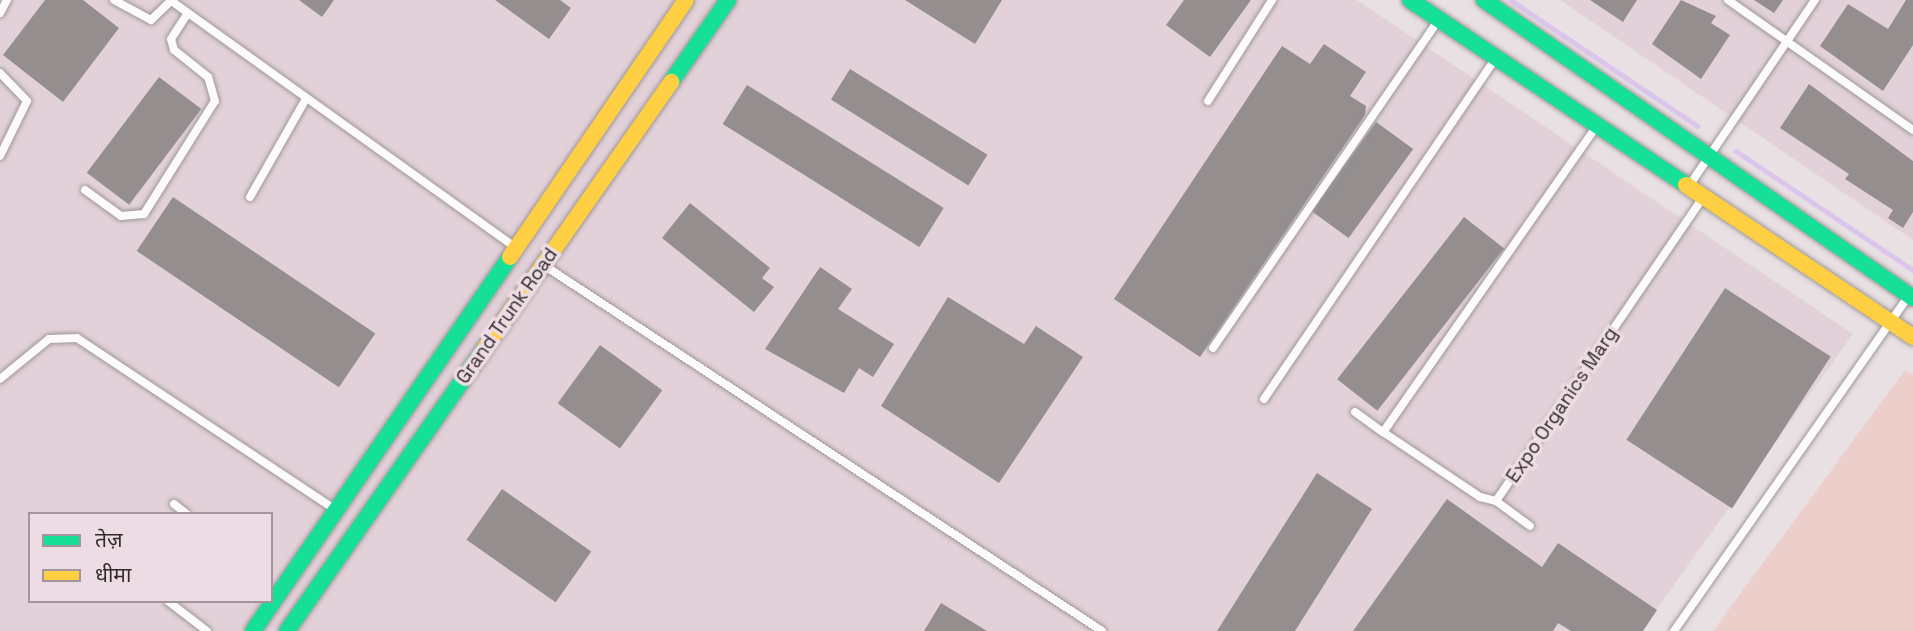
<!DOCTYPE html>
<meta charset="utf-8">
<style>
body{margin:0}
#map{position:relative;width:1913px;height:631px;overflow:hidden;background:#e9e0e4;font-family:"Space Grotesk","Noto Sans Devanagari",sans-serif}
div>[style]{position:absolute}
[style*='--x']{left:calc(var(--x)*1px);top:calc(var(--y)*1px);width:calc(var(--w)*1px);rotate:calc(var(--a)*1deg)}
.built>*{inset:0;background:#e3d1d9}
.green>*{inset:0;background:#eccfca}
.stream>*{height:4.5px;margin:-2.25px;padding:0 2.25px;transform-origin:2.25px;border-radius:2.25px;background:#dcc5ed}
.building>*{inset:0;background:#948e8f;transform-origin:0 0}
.roads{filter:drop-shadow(0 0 2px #9d9799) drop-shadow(0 0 2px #9d9799)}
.lane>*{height:8px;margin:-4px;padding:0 4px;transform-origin:4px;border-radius:4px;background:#fcfafb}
.fast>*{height:16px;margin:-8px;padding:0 8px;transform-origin:8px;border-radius:8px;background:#16e098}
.slow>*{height:16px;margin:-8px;padding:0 8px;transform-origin:8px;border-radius:8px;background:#ffcf43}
span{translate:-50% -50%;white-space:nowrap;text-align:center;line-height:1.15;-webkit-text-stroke:7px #eddce3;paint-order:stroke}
.street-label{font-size:19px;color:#322b2e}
.legend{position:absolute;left:28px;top:512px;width:245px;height:91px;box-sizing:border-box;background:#eddce3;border:2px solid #a2959b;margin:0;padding:9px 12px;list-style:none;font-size:21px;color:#322b2e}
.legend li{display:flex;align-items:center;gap:14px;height:35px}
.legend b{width:35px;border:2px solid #a2959b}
</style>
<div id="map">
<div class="built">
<i style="clip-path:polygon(evenodd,0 0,1357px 0,1853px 334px,1641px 631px,0 631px,0 0,30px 514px,271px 514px,271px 601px,30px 601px,30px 514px)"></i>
<i style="clip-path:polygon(1560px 0,1913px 0,1913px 240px)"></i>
</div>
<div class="green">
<i style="clip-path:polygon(1905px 370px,1913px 375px,1913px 631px,1713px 631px)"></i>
</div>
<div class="stream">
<i style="--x:1511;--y:0;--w:225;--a:34"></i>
<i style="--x:1736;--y:151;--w:213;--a:33.9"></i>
</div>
<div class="building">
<i style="clip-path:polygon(45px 0,83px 0,119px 28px,63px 102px,3px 55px)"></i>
<i style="clip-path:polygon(299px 0,334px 0,322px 17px)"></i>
<i style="clip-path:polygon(495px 0,560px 0,571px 8px,549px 39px)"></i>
<i style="clip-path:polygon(905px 0,1002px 0,975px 44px)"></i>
<i style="clip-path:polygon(1184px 0,1251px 0,1210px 57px,1166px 25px)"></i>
<i style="clip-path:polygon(1590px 0,1637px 0,1623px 22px)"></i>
<i style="clip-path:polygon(1681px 0,1716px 16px,1711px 23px,1730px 35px,1701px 79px,1652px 44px)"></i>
<i style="clip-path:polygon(1754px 0,1783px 0,1774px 13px)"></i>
<i style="clip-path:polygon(1906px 0,1913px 0,1913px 45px,1883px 91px,1820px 46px,1848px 4px,1888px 29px)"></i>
<i style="clip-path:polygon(1324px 44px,1366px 72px,1350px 96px,1366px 106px,1365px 115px,1200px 357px,1114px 299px,1282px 46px,1310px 64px)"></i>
<i style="left:850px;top:69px;width:162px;height:36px;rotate:32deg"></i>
<i style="left:159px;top:77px;width:53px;height:120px;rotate:37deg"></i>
<i style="clip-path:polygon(1809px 84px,1913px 161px,1913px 212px,1903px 228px,1888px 218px,1893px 210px,1845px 179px,1849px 174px,1780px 128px)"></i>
<i style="left:747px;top:85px;width:232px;height:46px;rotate:32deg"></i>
<i style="left:1376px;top:122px;width:46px;height:110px;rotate:36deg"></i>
<i style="left:173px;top:197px;width:244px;height:65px;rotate:34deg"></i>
<i style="clip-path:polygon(690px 203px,770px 268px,762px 278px,774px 287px,754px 312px,662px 238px)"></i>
<i style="left:1464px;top:217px;width:51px;height:206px;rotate:38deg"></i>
<i style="clip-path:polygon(820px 267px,852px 289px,838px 309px,894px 344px,873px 377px,859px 368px,844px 393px,765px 349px)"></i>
<i style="left:1725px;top:288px;width:126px;height:181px;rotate:33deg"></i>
<i style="clip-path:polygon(948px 297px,1024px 344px,1036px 326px,1083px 357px,999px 483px,881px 406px)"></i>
<i style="left:600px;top:345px;width:77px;height:72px;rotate:36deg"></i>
<i style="clip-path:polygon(1317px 473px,1372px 509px,1295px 631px,1217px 631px)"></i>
<i style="left:502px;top:489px;width:109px;height:62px;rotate:35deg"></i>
<i style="clip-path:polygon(1447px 499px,1542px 567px,1558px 543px,1657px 610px,1643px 631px,1571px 631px,1558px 623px,1553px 631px,1353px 631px)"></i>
<i style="clip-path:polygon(941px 603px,987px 631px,924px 631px)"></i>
</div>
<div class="roads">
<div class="lane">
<i style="--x:114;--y:0;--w:42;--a:28.4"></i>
<i style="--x:151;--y:20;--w:28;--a:-44"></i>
<i style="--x:170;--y:0;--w:419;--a:35.6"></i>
<i style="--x:1728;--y:0;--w:226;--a:35.1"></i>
<i style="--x:0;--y:13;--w:15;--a:-62"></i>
<i style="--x:0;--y:73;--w:39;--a:46"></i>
<i style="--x:27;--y:101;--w:61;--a:116.1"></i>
<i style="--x:1208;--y:101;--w:120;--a:-57.6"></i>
<i style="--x:1596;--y:127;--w:372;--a:124.9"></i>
<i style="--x:1383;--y:432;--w:117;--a:33.8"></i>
<i style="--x:1480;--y:497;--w:16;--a:14"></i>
<i style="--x:1496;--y:501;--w:367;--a:-55.7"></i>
<i style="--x:1689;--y:186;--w:225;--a:-55.9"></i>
<i style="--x:85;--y:190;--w:44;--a:35.8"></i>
<i style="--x:121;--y:216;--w:23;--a:-5"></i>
<i style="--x:144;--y:214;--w:133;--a:-57.9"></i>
<i style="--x:215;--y:101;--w:25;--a:-106"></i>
<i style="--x:208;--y:77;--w:43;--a:-141.5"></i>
<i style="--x:174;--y:50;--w:11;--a:-105"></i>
<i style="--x:171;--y:39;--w:31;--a:-57"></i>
<i style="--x:250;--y:197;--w:113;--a:-60.3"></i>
<i style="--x:548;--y:268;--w:662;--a:33.23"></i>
<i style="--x:1213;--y:348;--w:396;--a:-55.5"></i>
<i style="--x:0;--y:379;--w:63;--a:-39.2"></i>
<i style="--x:49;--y:339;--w:28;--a:-2"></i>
<i style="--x:77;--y:338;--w:307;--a:33.6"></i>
<i style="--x:1264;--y:399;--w:410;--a:-55.8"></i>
<i style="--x:1355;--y:412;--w:34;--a:36"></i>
<i style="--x:1496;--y:501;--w:42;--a:36.3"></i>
<i style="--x:174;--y:504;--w:16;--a:38"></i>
<i style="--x:168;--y:601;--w:49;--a:37.6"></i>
<i style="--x:1674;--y:631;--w:406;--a:-55"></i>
</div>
<div class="fast">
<i style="--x:1410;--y:0;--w:332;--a:33.8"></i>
<i style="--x:1484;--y:0;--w:522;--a:34.79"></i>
<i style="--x:671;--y:82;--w:100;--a:-55.2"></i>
<i style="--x:253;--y:631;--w:454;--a:-55.5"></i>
<i style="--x:287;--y:631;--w:345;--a:-55"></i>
</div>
<div class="slow">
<i style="--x:1686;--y:185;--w:273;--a:33.8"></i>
<i style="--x:510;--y:257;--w:311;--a:-55.6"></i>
<i style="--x:485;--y:348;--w:325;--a:-55"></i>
</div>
</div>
<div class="street-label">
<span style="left:507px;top:316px;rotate:-55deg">Grand Trunk Road</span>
<span style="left:1562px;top:405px;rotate:-56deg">Expo Organics Marg</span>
</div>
<ul class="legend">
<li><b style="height:9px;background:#16e098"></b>तेज़</li>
<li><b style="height:9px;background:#ffcf43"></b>धीमा</li>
</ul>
</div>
